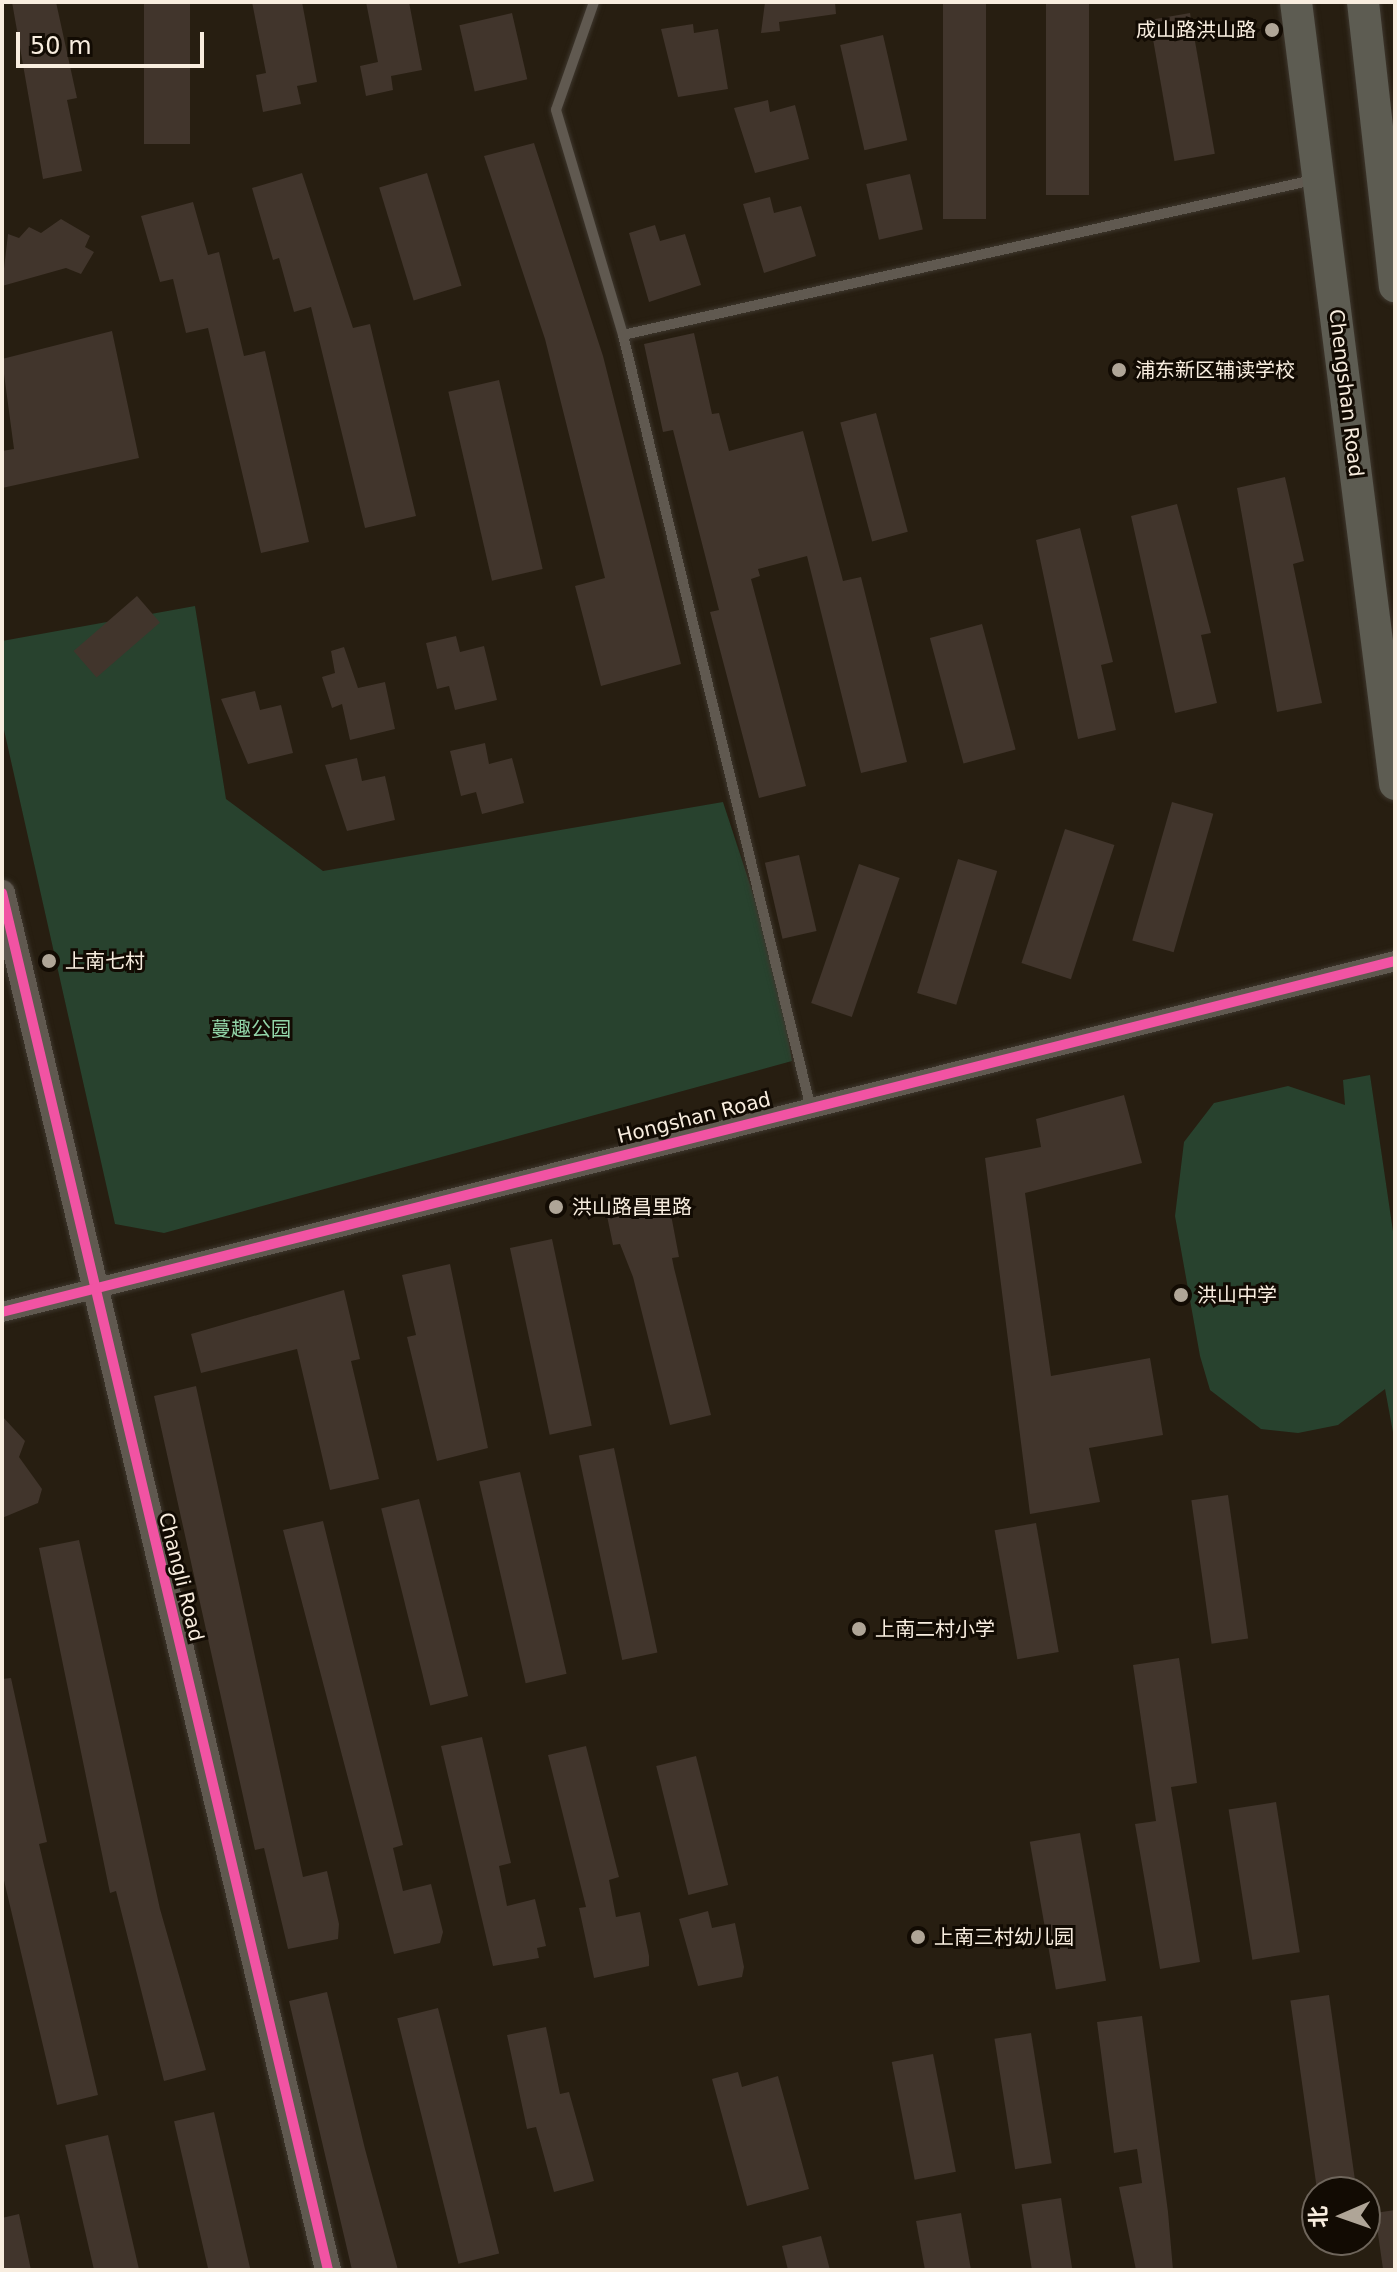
<!DOCTYPE html>
<meta charset="utf-8">
<style>
body{margin:0}
#map{position:relative;width:1397px;height:2272px;overflow:hidden;background:#271e11;font-family:"DejaVu Sans","Noto Sans SC",sans-serif}
div>[style]{position:absolute}
[style*='--x']{left:calc(var(--x)*1px);top:calc(var(--y)*1px);width:calc(var(--w)*1px);rotate:calc(var(--a)*1deg)}
.green>*{inset:0;background:#28422e}
.building>*{inset:0;background:#41352c;transform-origin:0 0}
.roads{filter:drop-shadow(0 0 2px #3e372e) drop-shadow(0 0 2px #3e372e)}
.service>*{height:10px;margin:-5px;padding:0 5px;transform-origin:5px;border-radius:5px;background:#605950}
.minor>*{height:20px;margin:-10px;padding:0 10px;transform-origin:10px;border-radius:10px;background:#605950}
.tertiary>*{height:26px;margin:-13px;padding:0 13px;transform-origin:13px;border-radius:13px;background:#605950}
.primary>*{height:32px;margin:-16px;padding:0 16px;transform-origin:16px;border-radius:16px;background:#5d5c52}
.cycleway>*{height:10px;margin:-5px;padding:0 5px;transform-origin:5px;border-radius:5px;background:#f153a3}
.dots>*{width:22px;height:22px;translate:-50% -50%;box-sizing:border-box;border:4px solid #120b03;border-radius:50%}
span{translate:-50% -50%;white-space:nowrap;text-align:center;line-height:1.15;-webkit-text-stroke:6px #120b03;paint-order:stroke}
.poi-label{font-size:20px;color:#f8eddf}
.right{translate:-100% -50%;text-align:right}
.left{translate:0 -50%;text-align:left}
.street-label{font-size:20px;color:#f8eddf}
.park-label{font-size:20px;color:#92d5a8}
.frame{position:absolute;inset:0;border:4px solid #f8eddf;pointer-events:none}
.north{position:absolute;left:1301px;top:2176px;width:80px;height:80px;box-sizing:border-box;background:#120b03;border:2px solid #6e655b;border-radius:50%;rotate:268deg;font-size:22px;font-weight:700;line-height:32px;text-align:center;color:#f8eddf}
.north::after{content:'';display:block;margin:auto;width:28px;height:36px;background:#afa597;clip-path:polygon(50% 0,100% 100%,50% 72%,0 100%)}
.scale{position:absolute;left:16px;top:32px;width:188px;height:36px;box-sizing:border-box;border:4px solid #f8eddf;border-top:0;padding-left:10px;font-size:24px;line-height:28px;white-space:nowrap;color:#f8eddf;-webkit-text-stroke:6px #120b03;paint-order:stroke}
</style>
<div id="map">
<div class="green">
<i style="clip-path:polygon(195px 606px,226px 799px,323px 871px,723px 802px,776px 964px,792px 1061px,164px 1233px,115px 1224px,2px 721px,2px 641px)"></i>
<i style="clip-path:polygon(1370px 1075px,1395px 1245px,1395px 1443px,1385px 1389px,1338px 1425px,1298px 1433px,1261px 1429px,1210px 1390px,1200px 1356px,1175px 1216px,1184px 1142px,1214px 1103px,1288px 1086px,1345px 1105px,1343px 1080px)"></i>
</div>
<div class="building">
<i style="clip-path:polygon(12px 2px,56px 2px,77px 98px,67px 100px,82px 171px,43px 179px)"></i>
<i style="left:144px;top:2px;width:46px;height:142px"></i>
<i style="clip-path:polygon(252px 2px,302px 2px,317px 82px,297px 86px,301px 104px,263px 112px,256px 75px,266px 73px)"></i>
<i style="clip-path:polygon(366px 2px,409px 2px,422px 70px,391px 76px,393px 90px,366px 96px,360px 66px,378px 62px)"></i>
<i style="clip-path:polygon(765px 2px,835px 2px,836px 14px,779px 22px,780px 31px,761px 33px)"></i>
<i style="left:943px;top:2px;width:43px;height:217px"></i>
<i style="left:1046px;top:2px;width:43px;height:193px"></i>
<i style="left:512px;top:13px;width:68px;height:54px;rotate:77deg"></i>
<i style="left:1190px;top:13px;width:143px;height:41px;rotate:80deg"></i>
<i style="clip-path:polygon(693px 24px,694px 33px,718px 29px,728px 89px,678px 97px,661px 29px)"></i>
<i style="left:883px;top:35px;width:108px;height:44px;rotate:77deg"></i>
<i style="clip-path:polygon(768px 100px,770px 112px,795px 105px,809px 159px,755px 173px,734px 108px)"></i>
<i style="clip-path:polygon(534px 143px,603px 356px,681px 664px,601px 686px,575px 586px,605px 578px,545px 339px,484px 156px)"></i>
<i style="clip-path:polygon(302px 173px,353px 328px,370px 324px,416px 516px,365px 528px,311px 307px,294px 312px,279px 258px,273px 260px,252px 188px)"></i>
<i style="left:427px;top:173px;width:118px;height:50px;rotate:73deg"></i>
<i style="left:910px;top:174px;width:57px;height:45px;rotate:77deg"></i>
<i style="clip-path:polygon(770px 197px,774px 213px,801px 206px,816px 256px,764px 273px,743px 204px)"></i>
<i style="clip-path:polygon(193px 202px,208px 255px,219px 252px,244px 356px,265px 351px,309px 542px,261px 553px,208px 328px,186px 333px,173px 279px,160px 282px,141px 216px)"></i>
<i style="clip-path:polygon(61px 219px,90px 236px,85px 247px,94px 252px,81px 274px,66px 268px,2px 286px,8px 234px,19px 238px,29px 227px,41px 233px)"></i>
<i style="clip-path:polygon(655px 225px,660px 241px,685px 234px,701px 285px,649px 302px,629px 233px)"></i>
<i style="clip-path:polygon(112px 331px,139px 458px,2px 488px,2px 451px,14px 449px,2px 359px)"></i>
<i style="clip-path:polygon(694px 333px,712px 414px,719px 413px,729px 451px,803px 431px,843px 581px,861px 577px,907px 762px,861px 773px,807px 556px,758px 569px,760px 576px,751px 579px,806px 786px,759px 798px,710px 612px,719px 610px,673px 430px,663px 432px,644px 344px)"></i>
<i style="left:499px;top:380px;width:194px;height:52px;rotate:77deg"></i>
<i style="left:876px;top:413px;width:123px;height:37px;rotate:75deg"></i>
<i style="clip-path:polygon(1285px 477px,1304px 561px,1293px 564px,1322px 703px,1277px 712px,1237px 488px)"></i>
<i style="clip-path:polygon(1177px 504px,1211px 633px,1201px 635px,1217px 703px,1175px 713px,1131px 516px)"></i>
<i style="clip-path:polygon(1080px 528px,1113px 662px,1101px 665px,1116px 730px,1078px 739px,1036px 540px)"></i>
<i style="left:137px;top:596px;width:35px;height:84px;rotate:49deg"></i>
<i style="left:982px;top:624px;width:130px;height:54px;rotate:75deg"></i>
<i style="clip-path:polygon(456px 636px,460px 652px,484px 646px,497px 700px,455px 710px,449px 686px,437px 689px,426px 643px)"></i>
<i style="clip-path:polygon(344px 647px,358px 688px,385px 682px,395px 729px,350px 740px,342px 704px,332px 708px,322px 677px,335px 673px,331px 651px)"></i>
<i style="clip-path:polygon(255px 691px,260px 710px,281px 705px,293px 753px,248px 764px,221px 699px)"></i>
<i style="clip-path:polygon(485px 743px,489px 764px,512px 758px,524px 803px,482px 814px,476px 792px,461px 796px,450px 751px)"></i>
<i style="clip-path:polygon(357px 758px,362px 781px,385px 776px,395px 820px,347px 831px,325px 765px)"></i>
<i style="left:1172px;top:802px;width:43px;height:144px;rotate:16deg"></i>
<i style="left:1065px;top:829px;width:52px;height:141px;rotate:18deg"></i>
<i style="left:799px;top:855px;width:78px;height:35px;rotate:77deg"></i>
<i style="left:958px;top:859px;width:41px;height:140px;rotate:17deg"></i>
<i style="left:859px;top:864px;width:43px;height:147px;rotate:19deg"></i>
<i style="clip-path:polygon(1124px 1095px,1142px 1163px,1025px 1193px,1051px 1376px,1150px 1358px,1163px 1435px,1089px 1448px,1100px 1502px,1030px 1514px,985px 1158px,1041px 1147px,1036px 1119px)"></i>
<i style="clip-path:polygon(669px 1204px,679px 1257px,672px 1258px,674px 1268px,711px 1415px,670px 1425px,633px 1277px,620px 1244px,613px 1245px,606px 1211px)"></i>
<i style="left:552px;top:1239px;width:191px;height:43px;rotate:78deg"></i>
<i style="clip-path:polygon(450px 1264px,488px 1448px,437px 1461px,407px 1337px,416px 1335px,402px 1275px)"></i>
<i style="clip-path:polygon(344px 1290px,360px 1359px,351px 1361px,379px 1479px,330px 1490px,297px 1349px,201px 1373px,191px 1334px)"></i>
<i style="clip-path:polygon(196px 1386px,303px 1877px,327px 1871px,339px 1924px,338px 1939px,288px 1949px,264px 1848px,255px 1850px,154px 1396px)"></i>
<i style="clip-path:polygon(2px 1416px,25px 1441px,19px 1457px,42px 1489px,38px 1503px,2px 1518px)"></i>
<i style="left:614px;top:1448px;width:209px;height:36px;rotate:78deg"></i>
<i style="left:520px;top:1472px;width:207px;height:42px;rotate:77deg"></i>
<i style="left:1228px;top:1495px;width:145px;height:37px;rotate:82deg"></i>
<i style="left:419px;top:1499px;width:203px;height:39px;rotate:76deg"></i>
<i style="clip-path:polygon(323px 1521px,403px 1845px,393px 1848px,403px 1891px,431px 1884px,443px 1932px,440px 1943px,394px 1954px,283px 1530px)"></i>
<i style="left:1036px;top:1523px;width:131px;height:42px;rotate:80deg"></i>
<i style="clip-path:polygon(79px 1540px,160px 1909px,206px 2070px,164px 2081px,116px 1891px,110px 1893px,39px 1548px)"></i>
<i style="clip-path:polygon(1179px 1658px,1197px 1783px,1171px 1787px,1200px 1962px,1160px 1969px,1135px 1824px,1156px 1821px,1133px 1665px)"></i>
<i style="clip-path:polygon(11px 1678px,47px 1842px,39px 1844px,98px 2095px,57px 2105px,2px 1872px,2px 1679px)"></i>
<i style="clip-path:polygon(482px 1737px,511px 1863px,499px 1866px,507px 1906px,535px 1899px,546px 1946px,537px 1948px,539px 1958px,493px 1966px,441px 1746px)"></i>
<i style="clip-path:polygon(586px 1746px,619px 1877px,609px 1880px,616px 1917px,640px 1912px,649px 1956px,649px 1966px,594px 1978px,579px 1908px,586px 1907px,548px 1755px)"></i>
<i style="left:696px;top:1756px;width:133px;height:41px;rotate:76deg"></i>
<i style="left:1276px;top:1802px;width:152px;height:48px;rotate:81deg"></i>
<i style="left:1080px;top:1833px;width:150px;height:51px;rotate:80deg"></i>
<i style="clip-path:polygon(708px 1911px,712px 1928px,735px 1923px,744px 1967px,742px 1977px,698px 1986px,679px 1919px)"></i>
<i style="clip-path:polygon(327px 1992px,365px 2149px,398px 2270px,352px 2270px,289px 2001px)"></i>
<i style="left:1329px;top:1995px;width:189px;height:39px;rotate:82deg"></i>
<i style="left:438px;top:2008px;width:253px;height:42px;rotate:76deg"></i>
<i style="clip-path:polygon(1142px 2016px,1168px 2212px,1173px 2270px,1136px 2270px,1119px 2187px,1142px 2183px,1137px 2149px,1114px 2153px,1097px 2022px)"></i>
<i style="clip-path:polygon(546px 2027px,560px 2094px,569px 2092px,594px 2181px,554px 2192px,536px 2127px,527px 2129px,507px 2035px)"></i>
<i style="left:1031px;top:2033px;width:132px;height:37px;rotate:81deg"></i>
<i style="left:933px;top:2054px;width:120px;height:42px;rotate:79deg"></i>
<i style="clip-path:polygon(738px 2072px,742px 2087px,778px 2076px,809px 2189px,747px 2206px,712px 2079px)"></i>
<i style="left:214px;top:2112px;width:162px;height:41px;rotate:77deg"></i>
<i style="left:108px;top:2135px;width:139px;height:44px;rotate:77deg"></i>
<i style="left:1061px;top:2198px;width:73px;height:40px;rotate:81deg"></i>
<i style="clip-path:polygon(1395px 2210px,1395px 2268px,1383px 2269px,1375px 2213px)"></i>
<i style="clip-path:polygon(961px 2213px,971px 2270px,925px 2270px,916px 2221px)"></i>
<i style="clip-path:polygon(19px 2214px,31px 2270px,2px 2270px,2px 2218px)"></i>
<i style="clip-path:polygon(821px 2236px,830px 2270px,788px 2270px,782px 2246px)"></i>
</div>
<div class="roads">
<div class="service">
<i style="--x:594;--y:2;--w:114;--a:109.4"></i>
<i style="--x:556;--y:110;--w:235;--a:73.4"></i>
<i style="--x:623;--y:335;--w:797;--a:76.35"></i>
<i style="--x:623;--y:335;--w:707;--a:-12.66"></i>
</div>
<div class="minor">
<i style="--x:2;--y:1312;--w:1437;--a:-14.14"></i>
</div>
<div class="tertiary">
<i style="--x:2;--y:893;--w:1415;--a:76.68"></i>
</div>
<div class="primary">
<i style="--x:1296;--y:2;--w:788;--a:82.78"></i>
<i style="--x:1363;--y:2;--w:286;--a:83.6"></i>
</div>
</div>
<div class="cycleway">
<i style="--x:2;--y:893;--w:1415;--a:76.68"></i>
<i style="--x:2;--y:1312;--w:1437;--a:-14.14"></i>
</div>
<div class="dots">
<i style="left:1272px;top:30px;background:#afa597"></i>
<i style="left:1119px;top:370px;background:#afa597"></i>
<i style="left:49px;top:961px;background:#afa597"></i>
<i style="left:556px;top:1207px;background:#afa597"></i>
<i style="left:1181px;top:1295px;background:#afa597"></i>
<i style="left:859px;top:1629px;background:#afa597"></i>
<i style="left:918px;top:1937px;background:#afa597"></i>
</div>
<div class="poi-label">
<span class="right" style="left:1256px;top:30px">成山路洪山路</span>
<span class="left" style="left:1135px;top:370px">浦东新区辅读学校</span>
<span class="left" style="left:65px;top:961px">上南七村</span>
<span class="left" style="left:572px;top:1207px">洪山路昌里路</span>
<span class="left" style="left:1197px;top:1295px">洪山中学</span>
<span class="left" style="left:875px;top:1629px">上南二村小学</span>
<span class="left" style="left:934px;top:1937px">上南三村幼儿园</span>
</div>
<div class="street-label">
<span style="left:1346px;top:393px;rotate:83deg">Chengshan Road</span>
<span style="left:694px;top:1118px;rotate:-14deg">Hongshan Road</span>
<span style="left:181px;top:1577px;rotate:76deg">Changli Road</span>
</div>
<div class="park-label">
<span style="left:251px;top:1029px">蔓趣公园</span>
</div>
<div class="frame"></div>
<div class="north">北</div>
<div class="scale">50 m</div>
</div>
